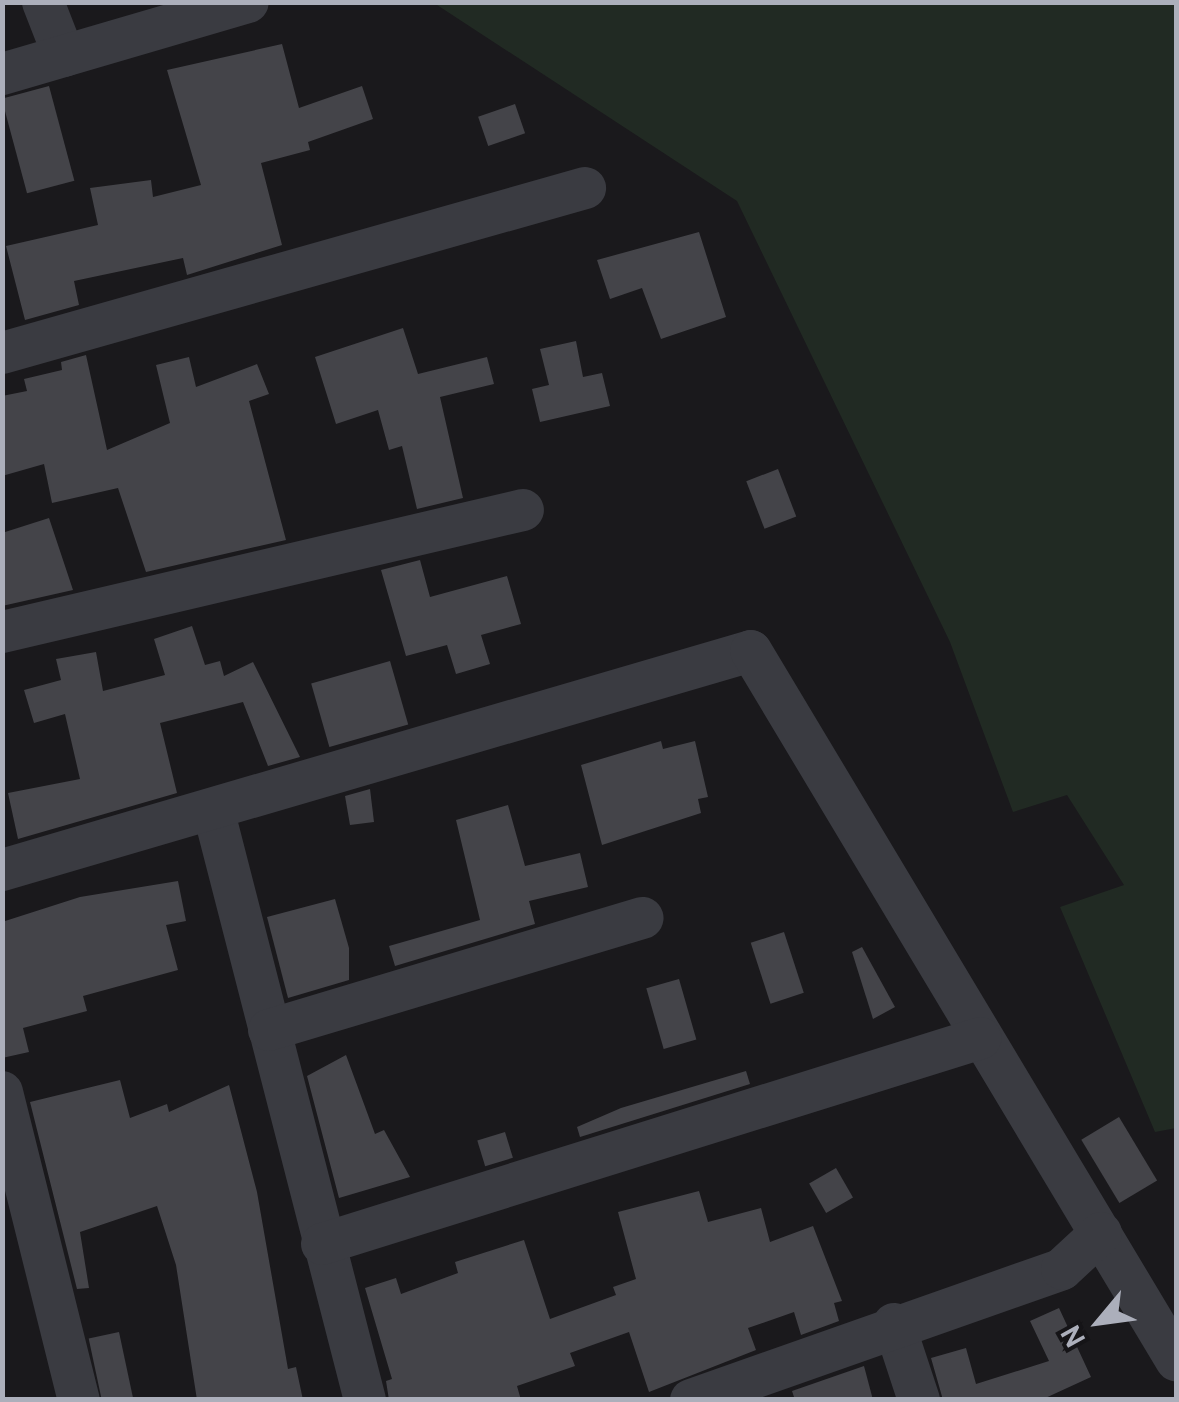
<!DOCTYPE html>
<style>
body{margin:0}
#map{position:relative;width:1179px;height:1402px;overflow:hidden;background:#1a191c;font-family:Cabin,sans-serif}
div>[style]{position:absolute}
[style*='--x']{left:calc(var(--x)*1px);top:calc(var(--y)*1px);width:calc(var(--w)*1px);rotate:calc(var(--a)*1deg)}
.green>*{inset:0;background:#212a23}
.building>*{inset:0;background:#444449;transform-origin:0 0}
.minor>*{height:42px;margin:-21px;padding:0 21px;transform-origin:21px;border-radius:21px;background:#3a3b41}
span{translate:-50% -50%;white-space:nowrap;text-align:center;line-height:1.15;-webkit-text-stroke:8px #151417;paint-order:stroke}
.frame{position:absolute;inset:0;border:5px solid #acafbb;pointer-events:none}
.north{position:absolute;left:1049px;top:1272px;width:100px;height:100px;-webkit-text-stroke:8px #151417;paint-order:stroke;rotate:241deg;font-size:28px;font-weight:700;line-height:40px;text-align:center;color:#acafbb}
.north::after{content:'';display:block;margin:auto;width:35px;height:45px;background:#acafbb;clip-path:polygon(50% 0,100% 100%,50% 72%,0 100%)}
</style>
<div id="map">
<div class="green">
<i style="clip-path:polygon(434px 3px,1176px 3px,1176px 1128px,1155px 1132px,1060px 907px,1124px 885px,1067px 795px,1013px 812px,950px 642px,737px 201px)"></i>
</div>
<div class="building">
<i style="clip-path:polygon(282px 44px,299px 108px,362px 86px,373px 119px,308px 142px,310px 150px,261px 163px,282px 245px,187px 275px,183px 258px,74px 281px,79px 305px,25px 320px,6px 246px,98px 225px,90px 188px,151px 180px,153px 197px,201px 185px,167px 70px)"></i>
<i style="left:49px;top:86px;width:98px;height:49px;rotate:75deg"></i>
<i style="left:515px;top:104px;width:31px;height:39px;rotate:71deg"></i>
<i style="clip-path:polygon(699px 232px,726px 317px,661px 339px,642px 288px,610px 299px,597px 260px)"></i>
<i style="clip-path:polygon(403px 328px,418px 374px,487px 357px,494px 384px,440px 397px,463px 498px,417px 509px,402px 446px,389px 450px,378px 410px,336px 424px,315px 357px)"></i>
<i style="clip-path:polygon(576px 341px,583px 377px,602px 373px,610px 406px,540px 422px,532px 389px,549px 385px,540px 349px)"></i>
<i style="clip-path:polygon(86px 355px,107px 450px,170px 423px,156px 365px,189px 357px,196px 387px,257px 364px,269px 394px,249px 401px,286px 540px,146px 572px,118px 488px,52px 503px,44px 464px,2px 476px,2px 396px,27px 391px,24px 379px,62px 370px,61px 362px)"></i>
<i style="left:778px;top:469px;width:51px;height:34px;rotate:69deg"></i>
<i style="clip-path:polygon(49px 518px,73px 590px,2px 606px,2px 533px)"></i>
<i style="clip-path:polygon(420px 560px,430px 597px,507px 576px,521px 624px,481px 635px,490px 664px,456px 674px,447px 645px,406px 656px,381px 570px)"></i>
<i style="clip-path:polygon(192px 626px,205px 665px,220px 661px,224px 676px,253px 662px,300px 757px,268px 766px,243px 702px,160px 723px,177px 793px,18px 839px,8px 793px,80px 779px,65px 714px,34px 723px,24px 690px,61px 680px,56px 659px,96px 652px,103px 691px,165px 675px,154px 639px)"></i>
<i style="left:390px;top:661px;width:66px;height:82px;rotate:74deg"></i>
<i style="clip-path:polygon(661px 741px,663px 749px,695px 741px,708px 797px,698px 799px,701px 813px,602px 845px,581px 765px)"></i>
<i style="clip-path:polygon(370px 789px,374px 822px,350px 825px,345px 796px)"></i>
<i style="clip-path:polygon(508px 805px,525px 866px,580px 853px,588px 887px,529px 901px,535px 924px,395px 966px,389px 946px,480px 920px,456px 820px)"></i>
<i style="clip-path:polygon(178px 881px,186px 921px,166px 925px,178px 970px,83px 996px,87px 1011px,23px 1028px,29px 1052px,2px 1058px,2px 922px,80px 897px)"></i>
<i style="clip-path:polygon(335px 899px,349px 948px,349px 980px,288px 998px,267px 917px)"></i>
<i style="left:784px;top:932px;width:64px;height:35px;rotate:72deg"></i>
<i style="clip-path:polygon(862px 947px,895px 1007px,873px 1019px,852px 952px)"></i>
<i style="left:679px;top:979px;width:63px;height:34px;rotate:74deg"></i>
<i style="clip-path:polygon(346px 1055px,375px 1134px,384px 1130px,410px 1177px,339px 1198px,307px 1076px)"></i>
<i style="clip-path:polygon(746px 1071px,750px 1084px,580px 1137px,577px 1127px,621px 1108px)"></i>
<i style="clip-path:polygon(120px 1080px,130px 1118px,167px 1104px,169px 1112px,229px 1085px,257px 1192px,288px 1369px,296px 1367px,303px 1400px,197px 1400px,176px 1265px,157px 1206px,80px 1232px,89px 1288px,77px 1289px,30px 1102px)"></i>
<i style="left:1119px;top:1117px;width:74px;height:44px;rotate:59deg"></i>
<i style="left:505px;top:1132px;width:27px;height:29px;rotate:73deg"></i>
<i style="left:836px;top:1168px;width:34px;height:31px;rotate:60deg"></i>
<i style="clip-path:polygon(699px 1191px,708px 1222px,761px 1208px,770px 1242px,813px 1226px,842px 1301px,834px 1303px,839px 1321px,801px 1335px,794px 1312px,748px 1328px,756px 1350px,649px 1392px,629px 1332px,570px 1353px,575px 1366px,517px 1386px,521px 1400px,389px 1400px,386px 1381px,392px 1379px,365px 1288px,396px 1278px,401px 1294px,458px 1273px,455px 1262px,524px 1240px,550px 1319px,616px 1295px,613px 1287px,636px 1279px,618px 1212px)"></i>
<i style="clip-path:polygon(1059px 1308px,1091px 1377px,1041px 1400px,943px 1400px,931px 1358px,966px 1348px,976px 1384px,1049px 1361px,1030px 1321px)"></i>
<i style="left:119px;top:1332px;width:69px;height:31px;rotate:78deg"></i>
<i style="clip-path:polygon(864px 1366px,873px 1400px,795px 1400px,792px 1391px)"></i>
</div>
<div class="minor">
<i style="--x:43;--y:2;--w:58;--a:68.7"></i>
<i style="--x:2;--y:74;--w:256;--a:-16.3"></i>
<i style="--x:2;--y:353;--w:606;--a:-15.8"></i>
<i style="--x:2;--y:632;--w:535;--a:-13.18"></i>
<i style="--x:213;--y:809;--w:610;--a:75.58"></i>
<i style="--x:2;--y:870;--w:780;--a:-16.3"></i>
<i style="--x:751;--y:651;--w:827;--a:59.06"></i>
<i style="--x:269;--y:1030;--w:390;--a:-16.7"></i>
<i style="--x:2;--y:1092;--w:317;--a:76"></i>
<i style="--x:322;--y:1244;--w:690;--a:-17.36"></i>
<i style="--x:894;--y:1324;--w:80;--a:71.8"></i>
<i style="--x:691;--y:1400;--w:393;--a:-19.4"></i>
<i style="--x:1062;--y:1269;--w:53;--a:-42.7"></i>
</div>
<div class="frame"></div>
<div class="north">N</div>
</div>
